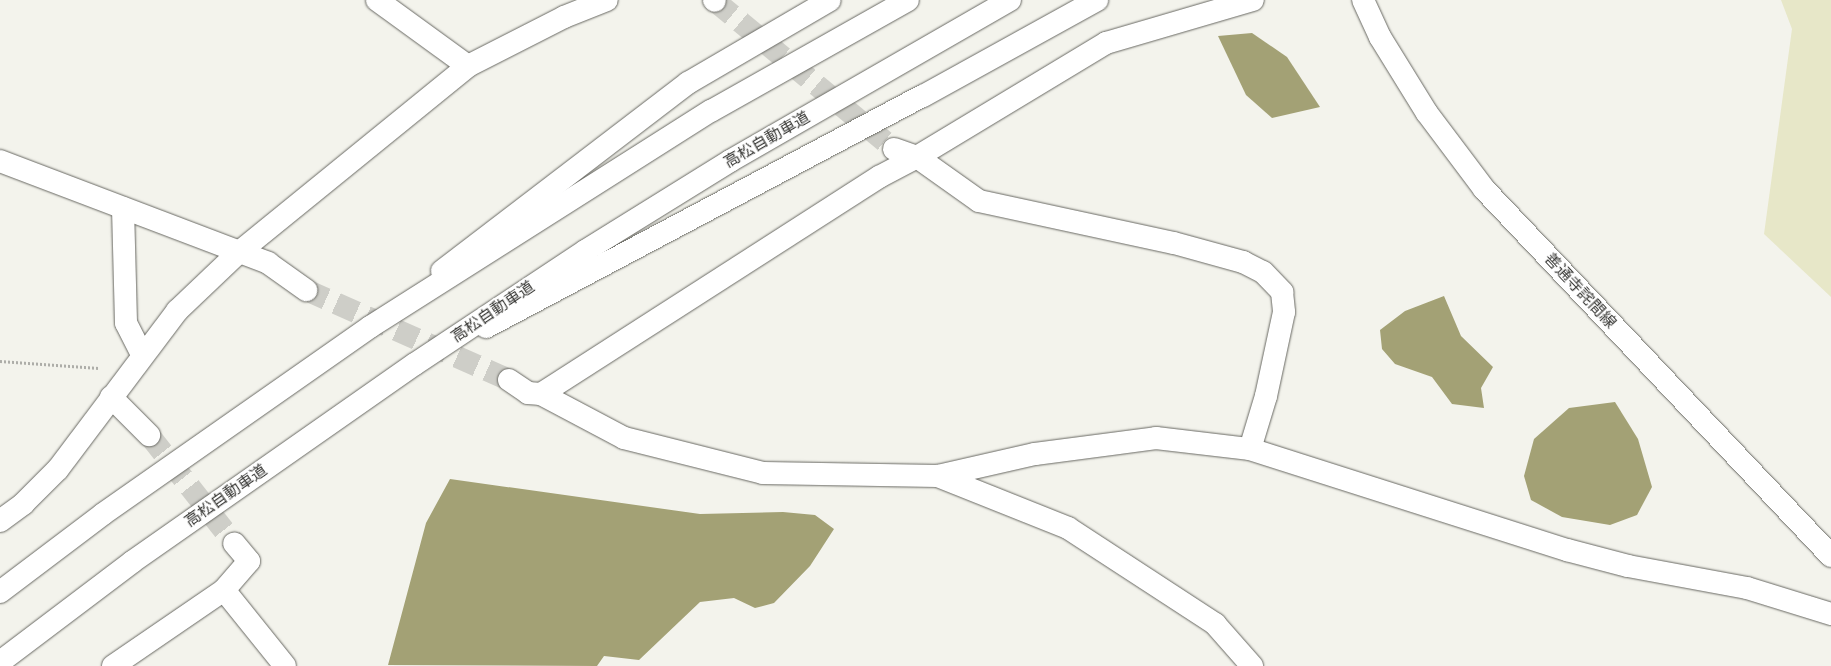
<!DOCTYPE html>
<meta charset="utf-8">
<style>
body{margin:0}
#map{position:relative;width:1831px;height:666px;overflow:hidden;background:#f3f3ec;font-family:"Zilla Slab","Noto Sans JP",serif}
div>[style]{position:absolute}
[style*='--x']{left:calc(var(--x)*1px);top:calc(var(--y)*1px);width:calc(var(--w)*1px);rotate:calc(var(--a)*1deg)}
.green>*{inset:0;background:#e7e7c8}
.water>*{inset:0;background:#a3a175}
.minor-tunnel>*{height:22px;margin-top:-11px;transform-origin:0;background:repeating-linear-gradient(90deg,#cecec8 0 22px,transparent 0 33px)}
.path>*{height:2.5px;margin-top:-1.25px;transform-origin:0;background:repeating-linear-gradient(90deg,#adada8 0 2px,transparent 0 4px)}
.roads{filter:drop-shadow(0 0 1px #686862) drop-shadow(0 0 1px #686862)}
.minor>*{height:22px;margin:-11px;padding:0 11px;transform-origin:11px;border-radius:11px;background:#fff}
.major>*{height:22px;margin:-11px;padding:0 11px;transform-origin:11px;border-radius:11px;background:#fff}
.highway>*{height:22px;margin:-11px;padding:0 11px;transform-origin:11px;border-radius:11px;background:#fff}
span{translate:-50% -50%;white-space:nowrap;text-align:center;line-height:1.15;-webkit-text-stroke:4px #fff;paint-order:stroke}
.street-label{font-size:16px;color:#3a3a37}
</style>
<div id="map">
<div class="green">
<i style="clip-path:polygon(1781px 0,1831px 0,1831px 297px,1764px 234px,1792px 29px)"></i>
</div>
<div class="water">
<i style="clip-path:polygon(1252px 33px,1287px 57px,1320px 107px,1272px 118px,1246px 95px,1218px 36px)"></i>
<i style="clip-path:polygon(1444px 296px,1461px 336px,1493px 367px,1481px 388px,1484px 408px,1452px 404px,1432px 377px,1395px 364px,1382px 349px,1380px 330px,1405px 311px)"></i>
<i style="clip-path:polygon(1615px 402px,1638px 439px,1652px 487px,1637px 515px,1610px 525px,1562px 517px,1531px 500px,1524px 476px,1534px 439px,1569px 408px)"></i>
<i style="clip-path:polygon(450px 479px,700px 514px,783px 512px,815px 515px,834px 529px,810px 566px,774px 603px,755px 608px,734px 598px,700px 602px,639px 660px,604px 656px,597px 666px,388px 665px,426px 523px)"></i>
</div>
<div class="minor-tunnel">
<i style="--x:715;--y:1;--w:232;--a:39.6"></i>
<i style="--x:306;--y:290;--w:222;--a:23.9"></i>
<i style="--x:149;--y:435;--w:137;--a:51.8"></i>
</div>
<div class="path">
<i style="--x:0;--y:361;--w:99;--a:4"></i>
</div>
<div class="roads">
<div class="minor">
<i style="--x:377;--y:0;--w:112;--a:36"></i>
<i style="--x:714;--y:0;--w:1;--a:45"></i>
<i style="--x:894;--y:149;--w:24;--a:19"></i>
<i style="--x:917;--y:157;--w:76;--a:35.4"></i>
<i style="--x:979;--y:201;--w:199;--a:12.2"></i>
<i style="--x:1174;--y:243;--w:72;--a:15.4"></i>
<i style="--x:1243;--y:262;--w:22;--a:27"></i>
<i style="--x:1263;--y:272;--w:28;--a:46"></i>
<i style="--x:1282;--y:292;--w:20;--a:84"></i>
<i style="--x:1284;--y:312;--w:86;--a:102.1"></i>
<i style="--x:1266;--y:396;--w:55;--a:106.8"></i>
<i style="--x:0;--y:161;--w:287;--a:20.8"></i>
<i style="--x:268;--y:263;--w:47;--a:35.4"></i>
<i style="--x:123;--y:208;--w:115;--a:88.5"></i>
<i style="--x:126;--y:323;--w:35;--a:63"></i>
<i style="--x:442;--y:271;--w:310;--a:-37.4"></i>
<i style="--x:688;--y:83;--w:164;--a:-30.3"></i>
<i style="--x:486;--y:327;--w:494;--a:-27.9"></i>
<i style="--x:923;--y:96;--w:199;--a:-28.9"></i>
<i style="--x:509;--y:380;--w:23;--a:34"></i>
<i style="--x:528;--y:393;--w:13;--a:4"></i>
<i style="--x:541;--y:394;--w:94;--a:27.9"></i>
<i style="--x:624;--y:438;--w:143;--a:14.1"></i>
<i style="--x:763;--y:473;--w:175;--a:1"></i>
<i style="--x:938;--y:476;--w:99;--a:-12.8"></i>
<i style="--x:1035;--y:454;--w:122;--a:-7.5"></i>
<i style="--x:1156;--y:438;--w:95;--a:6.7"></i>
<i style="--x:1250;--y:449;--w:333;--a:17.7"></i>
<i style="--x:1567;--y:550;--w:63;--a:14.7"></i>
<i style="--x:1628;--y:566;--w:121;--a:10.5"></i>
<i style="--x:1747;--y:588;--w:88;--a:17.2"></i>
<i style="--x:541;--y:394;--w:402;--a:-32.7"></i>
<i style="--x:879;--y:177;--w:43;--a:-27.8"></i>
<i style="--x:917;--y:157;--w:221;--a:-31.1"></i>
<i style="--x:1106;--y:43;--w:153;--a:-16.3"></i>
<i style="--x:111;--y:397;--w:54;--a:45"></i>
<i style="--x:938;--y:476;--w:140;--a:21.8"></i>
<i style="--x:1068;--y:528;--w:176;--a:33.1"></i>
<i style="--x:1215;--y:624;--w:56;--a:48.6"></i>
<i style="--x:0;--y:521;--w:29;--a:-36"></i>
<i style="--x:23;--y:504;--w:49;--a:-45"></i>
<i style="--x:58;--y:469;--w:198;--a:-53"></i>
<i style="--x:177;--y:311;--w:84;--a:-43.6"></i>
<i style="--x:238;--y:253;--w:296;--a:-39.1"></i>
<i style="--x:468;--y:66;--w:108;--a:-27"></i>
<i style="--x:564;--y:17;--w:46;--a:-21.6"></i>
<i style="--x:224;--y:590;--w:97;--a:51.2"></i>
<i style="--x:113;--y:666;--w:135;--a:-34.4"></i>
<i style="--x:224;--y:590;--w:38;--a:-49"></i>
<i style="--x:249;--y:561;--w:23;--a:-130"></i>
</div>
<div class="major">
<i style="--x:1363;--y:0;--w:41;--a:65.3"></i>
<i style="--x:1380;--y:37;--w:89;--a:58.3"></i>
<i style="--x:1427;--y:113;--w:95;--a:53.1"></i>
<i style="--x:1484;--y:189;--w:505;--a:46.6"></i>
</div>
<div class="highway">
<i style="--x:0;--y:592;--w:129;--a:-37.1"></i>
<i style="--x:103;--y:514;--w:326;--a:-35"></i>
<i style="--x:370;--y:327;--w:404;--a:-32.4"></i>
<i style="--x:711;--y:111;--w:226;--a:-29.4"></i>
<i style="--x:0;--y:662;--w:166;--a:-37.1"></i>
<i style="--x:132;--y:562;--w:345;--a:-35"></i>
<i style="--x:415;--y:364;--w:204;--a:-33.6"></i>
<i style="--x:585;--y:251;--w:171;--a:-31.8"></i>
<i style="--x:730;--y:161;--w:323;--a:-29.9"></i>
</div>
</div>
<div class="street-label">
<span style="left:767px;top:140px;rotate:-30deg">高松自動車道</span>
<span style="left:1580px;top:291px;rotate:47deg">善通寺詫間線</span>
<span style="left:493px;top:312px;rotate:-34deg">高松自動車道</span>
<span style="left:226px;top:496px;rotate:-35deg">高松自動車道</span>
</div>
</div>
